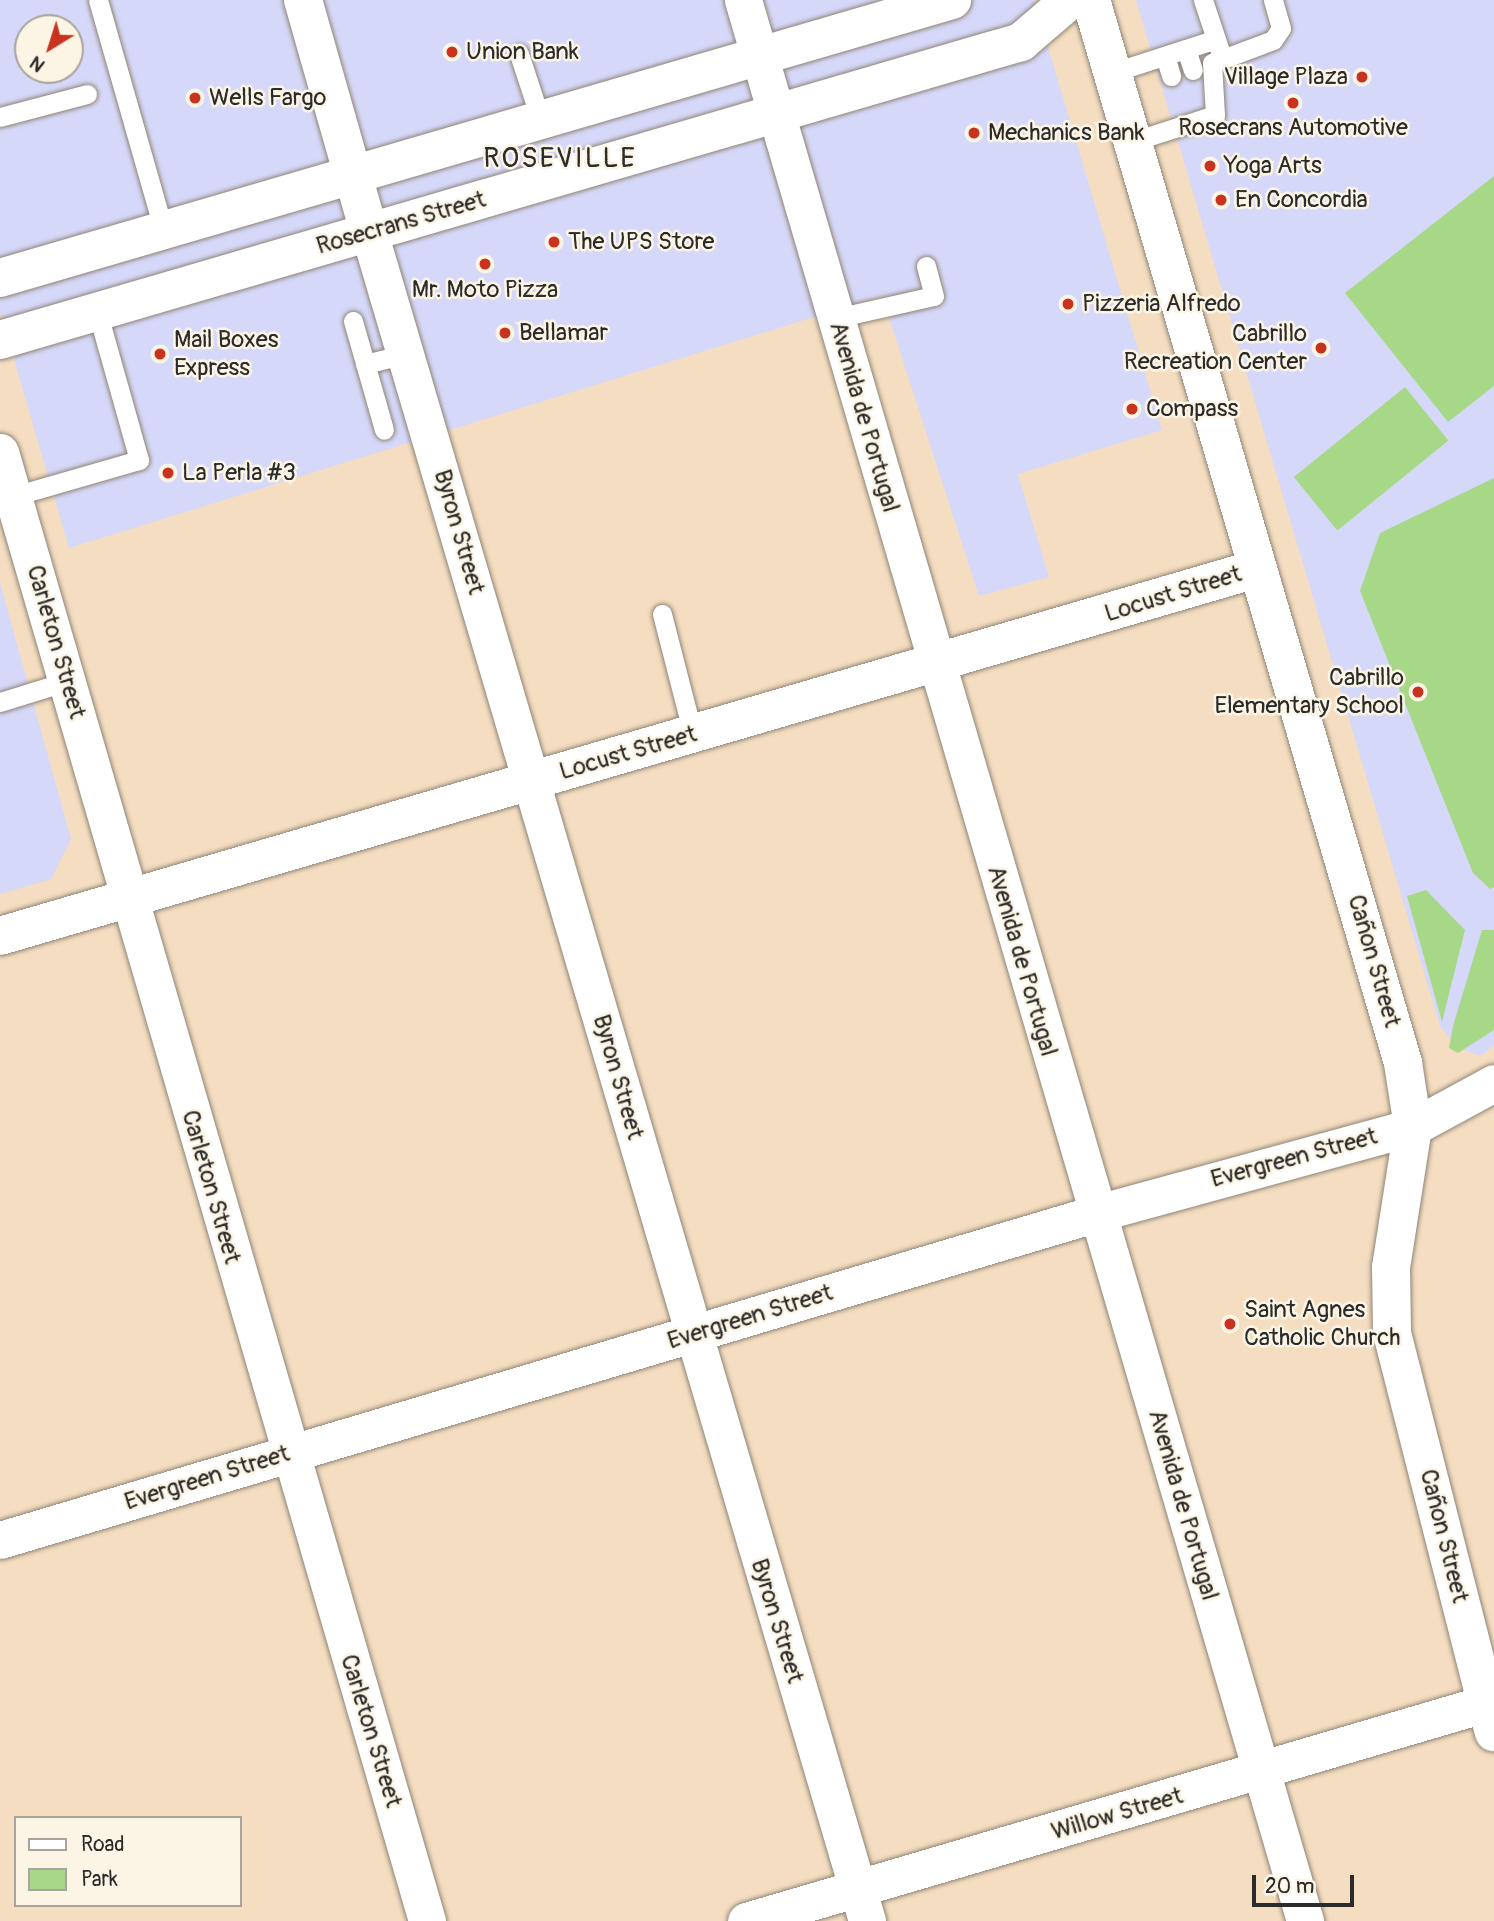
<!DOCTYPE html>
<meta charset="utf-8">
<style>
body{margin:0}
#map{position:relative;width:1494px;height:1921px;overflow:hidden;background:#f4ddc1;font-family:Pangolin,sans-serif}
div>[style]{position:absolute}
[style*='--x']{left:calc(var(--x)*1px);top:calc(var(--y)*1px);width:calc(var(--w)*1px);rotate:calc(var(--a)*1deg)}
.built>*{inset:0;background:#d5d8f9}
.green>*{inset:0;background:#a7d887;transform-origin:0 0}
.roads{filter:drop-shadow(0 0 2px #908476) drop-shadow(0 0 2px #908476)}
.lane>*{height:19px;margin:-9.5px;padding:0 9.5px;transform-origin:9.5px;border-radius:9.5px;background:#fff}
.street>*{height:37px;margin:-18.5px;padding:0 18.5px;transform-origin:18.5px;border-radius:18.5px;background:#fff}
.secondary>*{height:38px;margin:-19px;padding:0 19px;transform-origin:19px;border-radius:19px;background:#fff}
.primary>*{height:38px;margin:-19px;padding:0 19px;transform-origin:19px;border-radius:19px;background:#fff}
.dots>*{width:19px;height:19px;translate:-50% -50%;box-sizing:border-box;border:4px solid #fcf5e5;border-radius:50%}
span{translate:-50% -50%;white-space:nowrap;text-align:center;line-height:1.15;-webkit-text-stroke:5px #fcf5e5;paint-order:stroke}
.poi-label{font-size:24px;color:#2b2b2b}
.left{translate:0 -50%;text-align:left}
.right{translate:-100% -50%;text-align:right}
.street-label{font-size:24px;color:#2b2b2b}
.quarter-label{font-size:28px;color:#2b2b2b;letter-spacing:2px}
.legend{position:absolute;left:14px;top:1816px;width:228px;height:91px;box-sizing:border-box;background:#fcf5e5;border:2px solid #a8a49b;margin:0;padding:9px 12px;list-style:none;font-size:21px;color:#2b2b2b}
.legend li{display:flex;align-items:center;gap:14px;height:35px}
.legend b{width:35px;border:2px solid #a8a49b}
.north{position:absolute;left:14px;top:14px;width:70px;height:70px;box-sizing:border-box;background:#fcf5e5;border:2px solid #a8a49b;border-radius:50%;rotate:218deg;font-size:19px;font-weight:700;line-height:28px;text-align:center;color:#2b2b2b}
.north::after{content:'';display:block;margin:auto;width:24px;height:32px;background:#c8321e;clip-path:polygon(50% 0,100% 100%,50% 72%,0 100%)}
.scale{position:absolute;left:1252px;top:1875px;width:102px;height:32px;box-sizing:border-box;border:4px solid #2b2b2b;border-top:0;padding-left:9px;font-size:21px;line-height:24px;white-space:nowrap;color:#2b2b2b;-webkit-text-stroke:5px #fcf5e5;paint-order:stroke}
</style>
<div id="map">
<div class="built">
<i style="clip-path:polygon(evenodd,0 0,1034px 0,1162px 430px,1018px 474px,1049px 577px,979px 596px,882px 296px,69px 548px,0 312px,0 0,28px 28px,70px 28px,70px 70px,28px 70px,28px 28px)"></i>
<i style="clip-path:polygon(1136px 0,1494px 0,1494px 1045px,1481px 1056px,1457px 1048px,1440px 1026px)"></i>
<i style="clip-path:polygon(0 583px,71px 839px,51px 879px,0 894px)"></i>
</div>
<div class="green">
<i style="clip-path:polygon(1494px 176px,1494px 386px,1448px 422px,1345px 293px)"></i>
<i style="left:1405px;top:387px;width:69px;height:143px;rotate:51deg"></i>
<i style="clip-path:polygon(1494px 478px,1494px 887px,1490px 889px,1473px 873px,1360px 591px,1380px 533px)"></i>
<i style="clip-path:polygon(1426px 890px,1465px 930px,1442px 1022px,1407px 896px)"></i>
<i style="clip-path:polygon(1482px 930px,1494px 930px,1494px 1030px,1458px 1053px,1449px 1048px,1453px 1026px)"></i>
</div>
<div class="roads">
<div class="lane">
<i style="--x:98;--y:0;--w:241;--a:74.1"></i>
<i style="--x:1203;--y:0;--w:54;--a:71.6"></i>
<i style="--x:1186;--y:49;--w:22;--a:72"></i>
<i style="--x:519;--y:54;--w:71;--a:71.8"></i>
<i style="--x:1165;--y:56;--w:21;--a:73"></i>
<i style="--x:1111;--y:73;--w:110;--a:-17.9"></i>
<i style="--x:0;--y:117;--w:90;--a:-14.8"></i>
<i style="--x:1131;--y:142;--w:88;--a:-17.8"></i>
<i style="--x:1215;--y:115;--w:52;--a:-93.3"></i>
<i style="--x:1212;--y:63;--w:65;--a:-20.7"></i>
<i style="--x:1273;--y:40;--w:14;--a:-56"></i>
<i style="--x:1281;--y:28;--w:29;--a:-106"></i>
<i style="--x:836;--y:318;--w:100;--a:-12.7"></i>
<i style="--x:934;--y:296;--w:31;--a:-105"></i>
<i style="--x:353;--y:321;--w:113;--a:74.1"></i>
<i style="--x:365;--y:364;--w:42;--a:-13.7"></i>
<i style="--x:14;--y:496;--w:130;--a:-16.1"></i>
<i style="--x:139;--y:460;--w:155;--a:-105.7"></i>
<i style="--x:662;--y:614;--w:125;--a:75.6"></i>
<i style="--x:0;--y:702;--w:71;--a:-17.2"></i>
</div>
<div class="street">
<i style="--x:743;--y:0;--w:2002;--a:73.69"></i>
<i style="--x:369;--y:232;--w:1761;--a:73.57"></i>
<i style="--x:0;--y:452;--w:1530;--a:73.79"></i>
<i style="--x:0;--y:1540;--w:1142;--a:-16.59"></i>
<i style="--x:1094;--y:1214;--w:331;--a:-15.3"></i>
<i style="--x:1413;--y:1127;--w:92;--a:-28.5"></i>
<i style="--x:746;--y:1921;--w:772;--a:-16.39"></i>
</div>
<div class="secondary">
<i style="--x:303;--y:0;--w:241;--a:74.1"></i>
<i style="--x:0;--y:936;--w:1309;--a:-16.29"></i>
</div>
<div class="primary">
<i style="--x:1091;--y:0;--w:1108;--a:73.64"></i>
<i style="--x:1403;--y:1063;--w:65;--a:81.1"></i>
<i style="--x:1413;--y:1127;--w:142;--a:98.9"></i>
<i style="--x:1391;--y:1267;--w:66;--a:89.1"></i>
<i style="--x:1392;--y:1333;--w:412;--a:75.7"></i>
<i style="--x:0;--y:278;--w:992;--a:-16.28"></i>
<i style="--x:0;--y:340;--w:1064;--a:-16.27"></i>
<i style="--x:1021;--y:42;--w:65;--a:-40.6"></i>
</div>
</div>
<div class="dots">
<i style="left:452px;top:52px;background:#c8321e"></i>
<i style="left:1362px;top:77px;background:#c8321e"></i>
<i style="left:195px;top:98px;background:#c8321e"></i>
<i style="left:1293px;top:103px;background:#c8321e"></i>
<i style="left:974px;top:133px;background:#c8321e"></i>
<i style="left:1210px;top:166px;background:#c8321e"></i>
<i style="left:1221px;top:200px;background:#c8321e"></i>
<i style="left:554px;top:242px;background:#c8321e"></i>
<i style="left:485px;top:264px;background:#c8321e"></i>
<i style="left:1068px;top:304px;background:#c8321e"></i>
<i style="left:505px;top:333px;background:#c8321e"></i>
<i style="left:1321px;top:348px;background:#c8321e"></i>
<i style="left:160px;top:354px;background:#c8321e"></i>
<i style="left:1132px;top:409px;background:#c8321e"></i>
<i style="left:168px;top:473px;background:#c8321e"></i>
<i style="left:1418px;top:692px;background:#c8321e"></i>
<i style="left:1230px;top:1324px;background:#c8321e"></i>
</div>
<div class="poi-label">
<span class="left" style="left:466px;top:52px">Union Bank</span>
<span class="right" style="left:1348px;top:77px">Village Plaza</span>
<span class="left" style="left:209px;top:98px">Wells Fargo</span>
<span style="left:1293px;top:128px">Rosecrans Automotive</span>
<span class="left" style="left:988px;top:133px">Mechanics Bank</span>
<span class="left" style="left:1224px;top:166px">Yoga Arts</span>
<span class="left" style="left:1235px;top:200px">En Concordia</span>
<span class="left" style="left:568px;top:242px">The UPS Store</span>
<span style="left:485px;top:290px">Mr. Moto Pizza</span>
<span class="left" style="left:1082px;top:304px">Pizzeria Alfredo</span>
<span class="left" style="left:519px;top:333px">Bellamar</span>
<span class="right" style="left:1307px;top:348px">Cabrillo<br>Recreation Center</span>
<span class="left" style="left:174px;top:354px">Mail Boxes<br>Express</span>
<span class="left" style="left:1146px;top:409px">Compass</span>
<span class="left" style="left:182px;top:473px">La Perla #3</span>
<span class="right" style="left:1404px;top:692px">Cabrillo<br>Elementary School</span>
<span class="left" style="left:1244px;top:1324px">Saint Agnes<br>Catholic Church</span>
</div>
<div class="street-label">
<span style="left:401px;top:223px;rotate:-16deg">Rosecrans Street</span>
<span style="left:864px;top:417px;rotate:74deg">Avenida de Portugal</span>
<span style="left:459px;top:532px;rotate:74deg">Byron Street</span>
<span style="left:1173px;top:594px;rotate:-17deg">Locust Street</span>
<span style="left:56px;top:642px;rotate:74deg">Carleton Street</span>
<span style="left:628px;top:753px;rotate:-16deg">Locust Street</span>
<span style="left:1022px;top:961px;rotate:74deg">Avenida de Portugal</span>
<span style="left:1374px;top:961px;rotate:74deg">Cañon Street</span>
<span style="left:618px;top:1077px;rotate:74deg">Byron Street</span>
<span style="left:1294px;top:1158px;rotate:-15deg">Evergreen Street</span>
<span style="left:211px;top:1187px;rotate:74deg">Carleton Street</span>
<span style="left:750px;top:1317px;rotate:-17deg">Evergreen Street</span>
<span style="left:207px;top:1478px;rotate:-17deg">Evergreen Street</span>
<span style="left:1183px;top:1505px;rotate:74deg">Avenida de Portugal</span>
<span style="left:1444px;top:1536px;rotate:76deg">Cañon Street</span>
<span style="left:777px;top:1621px;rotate:73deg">Byron Street</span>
<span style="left:371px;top:1731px;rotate:73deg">Carleton Street</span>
<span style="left:1117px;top:1814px;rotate:-16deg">Willow Street</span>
</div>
<div class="quarter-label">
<span style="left:560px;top:159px">ROSEVILLE</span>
</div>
<ul class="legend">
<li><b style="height:9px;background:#fff"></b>Road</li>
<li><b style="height:19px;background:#a7d887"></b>Park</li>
</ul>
<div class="north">N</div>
<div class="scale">20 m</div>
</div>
